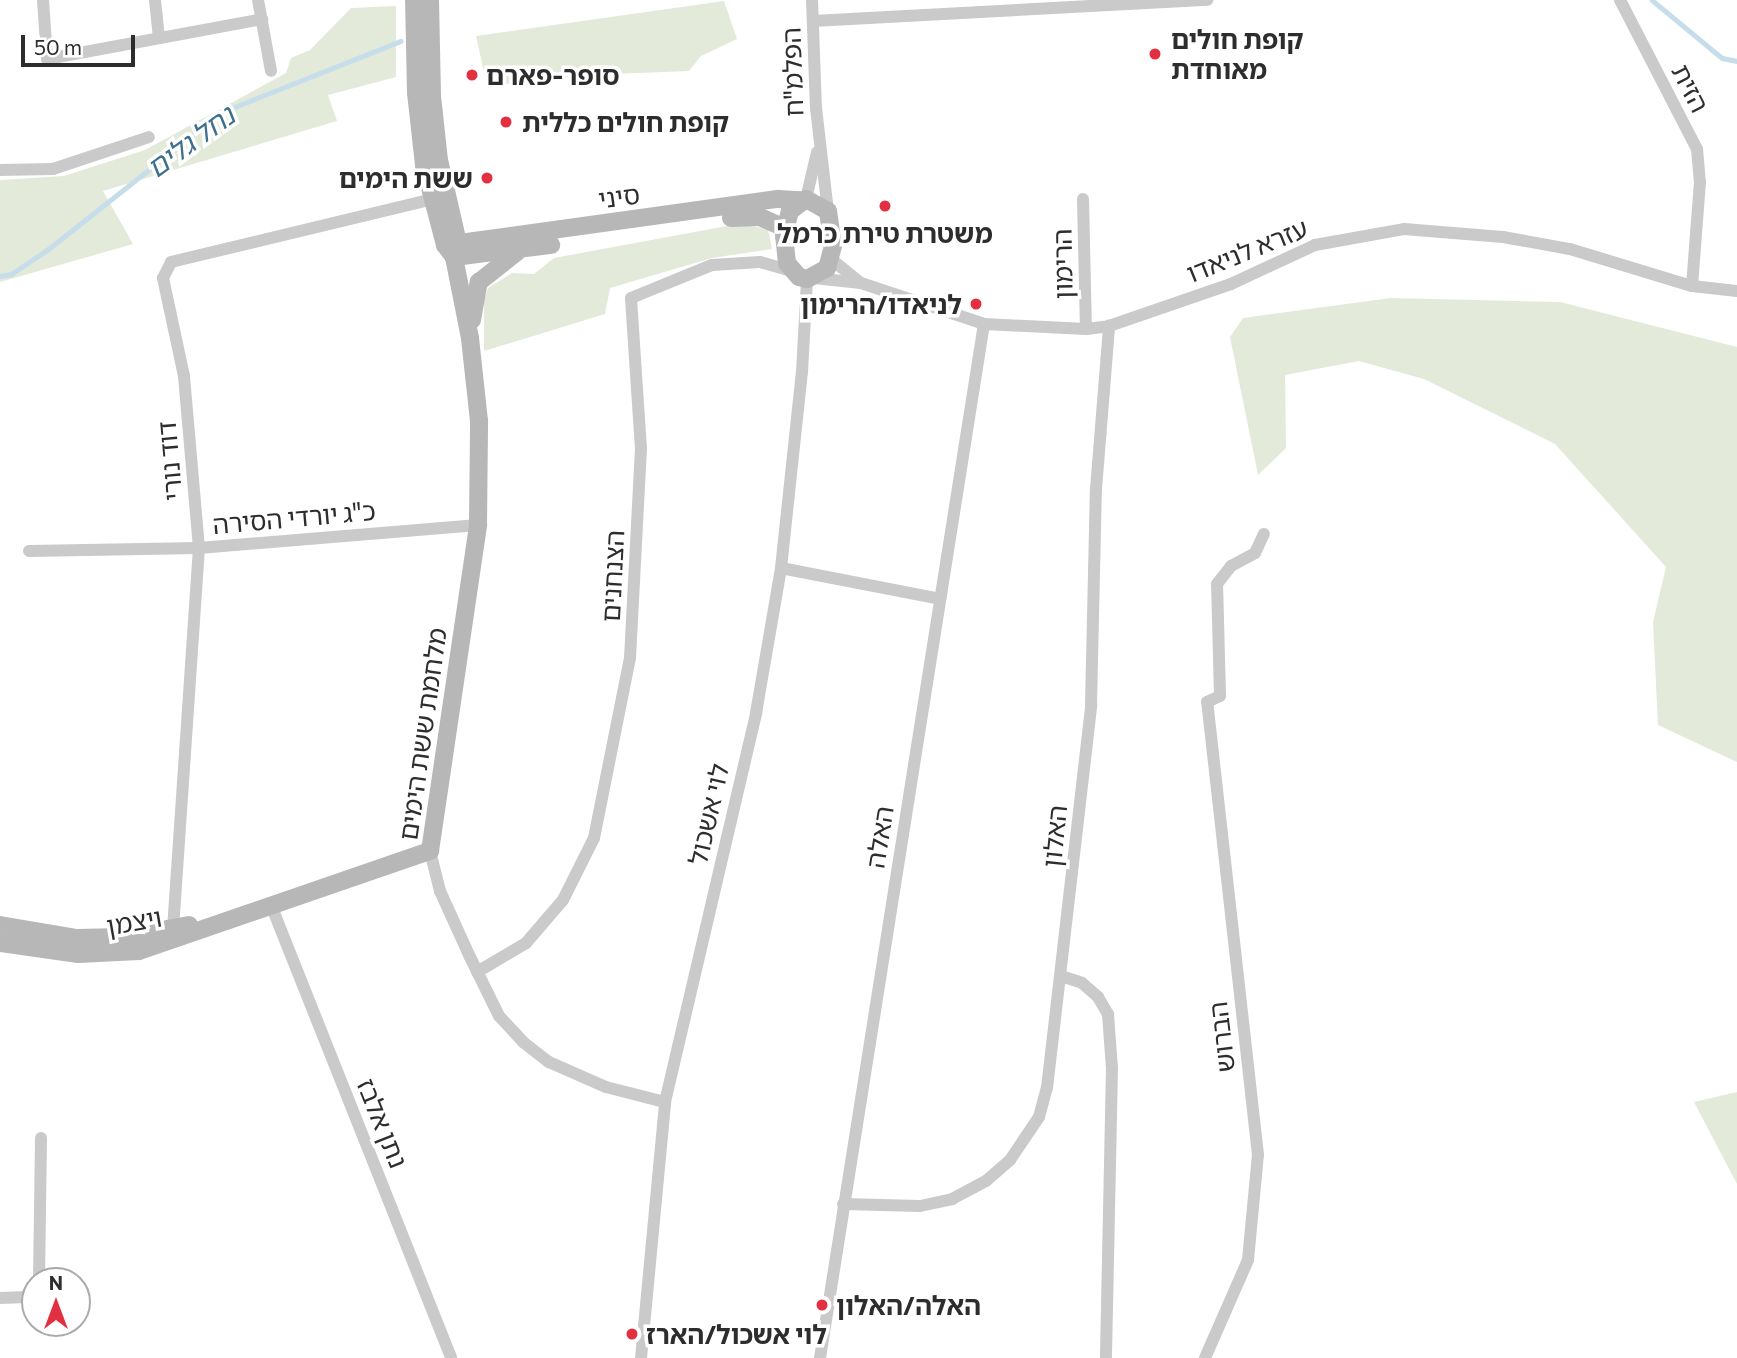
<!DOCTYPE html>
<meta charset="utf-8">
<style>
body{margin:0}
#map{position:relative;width:1737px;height:1358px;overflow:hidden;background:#fff;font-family:Commissioner,"Noto Sans Hebrew",sans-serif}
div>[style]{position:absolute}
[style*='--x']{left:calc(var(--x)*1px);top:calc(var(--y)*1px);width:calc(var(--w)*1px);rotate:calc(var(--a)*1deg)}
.green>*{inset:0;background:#e3eada}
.stream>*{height:4.5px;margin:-2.25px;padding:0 2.25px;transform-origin:2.25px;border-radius:2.25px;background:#c6ddea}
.street>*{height:12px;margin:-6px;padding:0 6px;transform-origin:6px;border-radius:6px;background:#cacaca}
.secondary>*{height:18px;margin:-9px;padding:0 9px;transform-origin:9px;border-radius:9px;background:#b7b7b7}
.dots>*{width:19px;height:19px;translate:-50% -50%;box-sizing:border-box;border:4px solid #fff;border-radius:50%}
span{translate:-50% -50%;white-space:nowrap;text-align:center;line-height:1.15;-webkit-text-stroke:7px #fff;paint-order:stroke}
.poi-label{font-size:26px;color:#2d2d2d;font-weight:700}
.left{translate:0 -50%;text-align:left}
.right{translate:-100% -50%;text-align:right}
.street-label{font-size:26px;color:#2d2d2d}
.water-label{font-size:28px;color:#3c708d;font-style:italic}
.north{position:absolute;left:21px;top:1267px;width:70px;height:70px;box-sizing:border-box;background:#fff;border:2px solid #ababab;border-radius:50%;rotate:0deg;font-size:19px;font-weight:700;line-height:28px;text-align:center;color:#2d2d2d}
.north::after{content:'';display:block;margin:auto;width:24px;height:32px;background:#e33041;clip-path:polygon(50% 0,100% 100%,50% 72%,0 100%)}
.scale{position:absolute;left:21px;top:35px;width:114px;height:32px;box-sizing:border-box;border:4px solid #2d2d2d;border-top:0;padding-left:9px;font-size:21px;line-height:24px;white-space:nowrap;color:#2d2d2d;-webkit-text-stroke:5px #fff;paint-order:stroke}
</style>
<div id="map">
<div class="green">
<i style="clip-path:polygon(724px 1px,737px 39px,701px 56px,689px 71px,587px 75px,487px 86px,476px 36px)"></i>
<i style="clip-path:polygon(396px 6px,396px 77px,328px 95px,337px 121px,103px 191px,133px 244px,0 282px,0 180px,64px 176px,145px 150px,286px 73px,291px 58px,310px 50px,351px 8px)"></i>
<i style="clip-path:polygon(738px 224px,768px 229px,772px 249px,712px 258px,610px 288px,605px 314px,484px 351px,484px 299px,488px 288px,512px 273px,534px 274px,554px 258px)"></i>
<i style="clip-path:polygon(1391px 298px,1560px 302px,1737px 347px,1737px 762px,1658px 725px,1653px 622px,1666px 567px,1555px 444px,1424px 379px,1359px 361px,1285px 375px,1286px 448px,1258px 475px,1230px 337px,1243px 318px)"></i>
<i style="clip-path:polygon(1737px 1092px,1737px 1184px,1694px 1102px)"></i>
</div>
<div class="stream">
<i style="--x:1652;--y:0;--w:91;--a:39.6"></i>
<i style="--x:1722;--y:58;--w:15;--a:11"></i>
<i style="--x:0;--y:276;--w:11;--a:-10"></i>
<i style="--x:11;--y:274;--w:43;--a:-33.7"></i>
<i style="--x:47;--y:250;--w:223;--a:-38.3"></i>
<i style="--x:222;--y:112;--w:192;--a:-21.7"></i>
</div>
<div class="street">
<i style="--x:43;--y:0;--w:59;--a:86.1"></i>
<i style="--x:47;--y:59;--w:219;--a:-10.5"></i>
<i style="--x:155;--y:0;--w:38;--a:84"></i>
<i style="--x:258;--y:0;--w:72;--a:79.6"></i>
<i style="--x:812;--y:0;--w:108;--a:87.9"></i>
<i style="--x:816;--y:108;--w:104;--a:83.4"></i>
<i style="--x:1620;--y:0;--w:168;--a:62.7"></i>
<i style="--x:1697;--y:149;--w:33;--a:85"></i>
<i style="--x:1700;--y:182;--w:104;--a:94.4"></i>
<i style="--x:813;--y:21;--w:395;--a:-3.1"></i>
<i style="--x:0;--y:170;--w:53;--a:-1.1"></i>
<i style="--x:53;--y:169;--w:101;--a:-18.4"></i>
<i style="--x:806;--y:199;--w:48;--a:-76.8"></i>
<i style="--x:1083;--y:199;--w:130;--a:88.7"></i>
<i style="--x:831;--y:259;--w:38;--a:39"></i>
<i style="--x:814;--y:278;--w:47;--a:6.1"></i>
<i style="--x:861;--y:283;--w:130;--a:18.4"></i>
<i style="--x:984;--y:324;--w:102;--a:2.8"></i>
<i style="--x:1086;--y:329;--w:23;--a:-7"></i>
<i style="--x:1109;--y:326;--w:129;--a:-19"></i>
<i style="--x:1231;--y:284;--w:93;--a:-24.9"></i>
<i style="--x:1315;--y:245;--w:90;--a:-10.2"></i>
<i style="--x:1404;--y:229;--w:99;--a:4.6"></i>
<i style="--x:1503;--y:237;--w:68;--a:10.2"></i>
<i style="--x:1570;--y:249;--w:127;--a:16.9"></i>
<i style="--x:1692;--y:286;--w:45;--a:6.3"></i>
<i style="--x:29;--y:551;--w:170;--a:-1"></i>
<i style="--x:199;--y:548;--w:280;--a:-4.7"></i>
<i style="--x:781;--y:568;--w:162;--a:11"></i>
<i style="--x:430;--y:851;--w:41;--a:76"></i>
<i style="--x:440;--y:891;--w:72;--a:65.6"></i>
<i style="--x:470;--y:957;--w:66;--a:63.8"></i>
<i style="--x:499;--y:1016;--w:35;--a:47"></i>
<i style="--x:523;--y:1042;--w:33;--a:38"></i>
<i style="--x:549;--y:1062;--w:62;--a:23.7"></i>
<i style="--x:606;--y:1087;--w:61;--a:14.3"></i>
<i style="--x:271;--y:905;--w:487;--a:68.3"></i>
<i style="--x:173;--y:929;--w:382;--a:-86.1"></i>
<i style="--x:199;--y:548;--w:173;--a:-95"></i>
<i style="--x:184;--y:376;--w:100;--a:-102.1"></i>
<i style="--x:163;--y:278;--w:18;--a:-63"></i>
<i style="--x:171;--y:262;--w:269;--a:-13.5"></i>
<i style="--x:477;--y:972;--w:57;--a:-30.6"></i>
<i style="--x:526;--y:943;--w:57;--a:-49.3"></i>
<i style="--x:563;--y:900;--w:69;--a:-63.4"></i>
<i style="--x:594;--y:838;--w:184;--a:-78.7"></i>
<i style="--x:630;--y:658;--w:209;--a:-87"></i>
<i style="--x:641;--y:449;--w:151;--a:-93.8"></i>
<i style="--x:631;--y:298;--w:87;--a:-22.2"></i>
<i style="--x:712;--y:265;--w:48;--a:-3.6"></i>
<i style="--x:760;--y:262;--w:32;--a:16"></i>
<i style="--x:1061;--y:976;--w:22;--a:18"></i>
<i style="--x:1082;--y:983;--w:21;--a:41"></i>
<i style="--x:1098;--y:997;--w:20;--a:60"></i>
<i style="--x:1108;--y:1014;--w:54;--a:85.8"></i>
<i style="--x:1112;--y:1068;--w:290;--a:91.2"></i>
<i style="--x:843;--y:1204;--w:77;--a:1.5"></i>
<i style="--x:920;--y:1206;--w:33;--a:-12"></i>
<i style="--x:952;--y:1199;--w:38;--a:-28"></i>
<i style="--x:986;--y:1181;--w:32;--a:-41"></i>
<i style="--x:1010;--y:1160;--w:52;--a:-56"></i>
<i style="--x:1039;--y:1117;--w:30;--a:-75"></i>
<i style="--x:1047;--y:1088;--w:386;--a:-83.4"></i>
<i style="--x:1091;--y:705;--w:216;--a:-88.7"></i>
<i style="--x:1096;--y:489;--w:164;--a:-85.4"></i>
<i style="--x:39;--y:1281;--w:143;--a:-89.2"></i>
<i style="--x:0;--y:1298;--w:35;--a:-2"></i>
<i style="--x:641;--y:1358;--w:257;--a:-84.6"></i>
<i style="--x:665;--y:1102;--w:400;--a:-76.8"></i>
<i style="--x:756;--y:713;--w:147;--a:-80.2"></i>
<i style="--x:781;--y:568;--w:197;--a:-83.9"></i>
<i style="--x:802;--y:372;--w:93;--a:-86.9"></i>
<i style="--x:820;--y:1358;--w:1047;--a:-80.99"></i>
<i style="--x:1205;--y:1358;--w:107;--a:-66.3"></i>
<i style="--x:1248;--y:1260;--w:105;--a:-84.6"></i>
<i style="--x:1258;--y:1155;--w:456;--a:-96.4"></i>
<i style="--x:1207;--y:702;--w:14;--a:-25"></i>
<i style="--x:1220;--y:696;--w:112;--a:-91.5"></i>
<i style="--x:1217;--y:584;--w:23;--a:-52"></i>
<i style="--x:1231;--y:566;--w:27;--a:-28"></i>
<i style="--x:1255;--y:553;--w:21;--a:-65"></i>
</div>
<div class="secondary">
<i style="--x:430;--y:0;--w:96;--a:88.8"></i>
<i style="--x:432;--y:96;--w:64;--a:83.8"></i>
<i style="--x:439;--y:160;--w:85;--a:77.1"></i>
<i style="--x:458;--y:243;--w:11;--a:105"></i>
<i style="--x:806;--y:199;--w:25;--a:29"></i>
<i style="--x:828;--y:211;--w:35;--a:82"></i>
<i style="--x:833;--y:246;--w:23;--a:105"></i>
<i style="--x:827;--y:268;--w:23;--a:151"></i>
<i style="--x:807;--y:279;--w:8;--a:-166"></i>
<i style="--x:799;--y:277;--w:18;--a:-131"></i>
<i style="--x:787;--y:263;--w:27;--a:-96"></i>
<i style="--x:784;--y:236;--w:26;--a:-77"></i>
<i style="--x:790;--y:211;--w:20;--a:-37"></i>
<i style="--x:731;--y:218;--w:29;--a:-2"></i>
<i style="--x:760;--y:217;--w:27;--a:24"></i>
<i style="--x:445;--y:245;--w:336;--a:-7.9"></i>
<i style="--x:778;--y:199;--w:22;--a:3"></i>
<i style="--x:454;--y:257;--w:98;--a:-7.1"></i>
<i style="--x:472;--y:320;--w:39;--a:-80"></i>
<i style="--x:479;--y:282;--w:48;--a:-38.3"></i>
<i style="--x:0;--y:925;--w:78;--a:9.6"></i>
<i style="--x:77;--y:938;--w:46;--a:-1.2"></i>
<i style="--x:123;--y:937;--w:67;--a:-10.3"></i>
<i style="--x:0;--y:943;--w:79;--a:8"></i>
<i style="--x:78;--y:954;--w:61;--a:-2.8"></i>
<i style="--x:139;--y:951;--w:308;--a:-19"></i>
<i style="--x:430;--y:851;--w:330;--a:-81.6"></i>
<i style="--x:478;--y:525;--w:104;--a:-89.4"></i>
<i style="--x:479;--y:421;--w:83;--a:-96.2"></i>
<i style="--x:470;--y:338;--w:83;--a:-101.2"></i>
<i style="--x:454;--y:257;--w:15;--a:-127"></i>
<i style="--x:445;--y:245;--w:83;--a:-104.7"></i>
<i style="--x:424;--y:165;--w:73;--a:-96.3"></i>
<i style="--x:416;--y:92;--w:92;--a:-91.2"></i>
</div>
<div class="dots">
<i style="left:1155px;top:54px;background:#e33041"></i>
<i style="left:472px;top:75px;background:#e33041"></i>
<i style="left:506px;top:122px;background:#e33041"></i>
<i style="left:487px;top:178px;background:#e33041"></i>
<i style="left:885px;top:206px;background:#e33041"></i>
<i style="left:976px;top:304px;background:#e33041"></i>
<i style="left:822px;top:1305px;background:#e33041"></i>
<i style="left:632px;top:1334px;background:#e33041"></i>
</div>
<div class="poi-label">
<span class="left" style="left:1171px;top:54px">קופת חולים<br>מאוחדת</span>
<span class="left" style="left:486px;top:75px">סופר-פארם</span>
<span class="left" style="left:522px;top:122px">קופת חולים כללית</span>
<span class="right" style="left:473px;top:178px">ששת הימים</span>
<span style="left:885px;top:233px">משטרת טירת כרמל</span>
<span class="right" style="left:962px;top:304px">לניאדו/הרימון</span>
<span class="left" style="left:836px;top:1305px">האלה/האלון</span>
<span class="left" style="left:646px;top:1334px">לוי אשכול/הארז</span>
</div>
<div class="street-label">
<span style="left:792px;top:72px;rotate:-92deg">הפלמ"ח</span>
<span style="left:1691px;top:88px;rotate:63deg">הזית</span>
<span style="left:619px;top:196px;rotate:-8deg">סיני</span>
<span style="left:1247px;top:250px;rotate:-22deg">עזרא לניאדו</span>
<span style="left:1062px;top:264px;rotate:-91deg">הרימון</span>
<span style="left:169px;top:461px;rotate:-95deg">דוד נורי</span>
<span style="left:294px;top:517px;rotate:-5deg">כ"ג יורדי הסירה</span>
<span style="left:612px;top:576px;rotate:-87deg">הצנחנים</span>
<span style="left:422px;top:734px;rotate:-82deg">מלחמת ששת הימים</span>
<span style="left:708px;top:814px;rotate:-77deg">לוי אשכול</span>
<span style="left:1054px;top:836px;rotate:-84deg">האלון</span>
<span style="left:879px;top:837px;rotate:-81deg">האלה</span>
<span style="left:134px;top:921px;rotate:-10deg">ויצמן</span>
<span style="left:1221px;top:1037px;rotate:-97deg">הברוש</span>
<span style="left:383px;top:1123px;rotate:68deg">נתן אלבז</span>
</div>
<div class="water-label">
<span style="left:190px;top:141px;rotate:-36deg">נחל גלים</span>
</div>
<div class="north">N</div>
<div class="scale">50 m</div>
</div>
